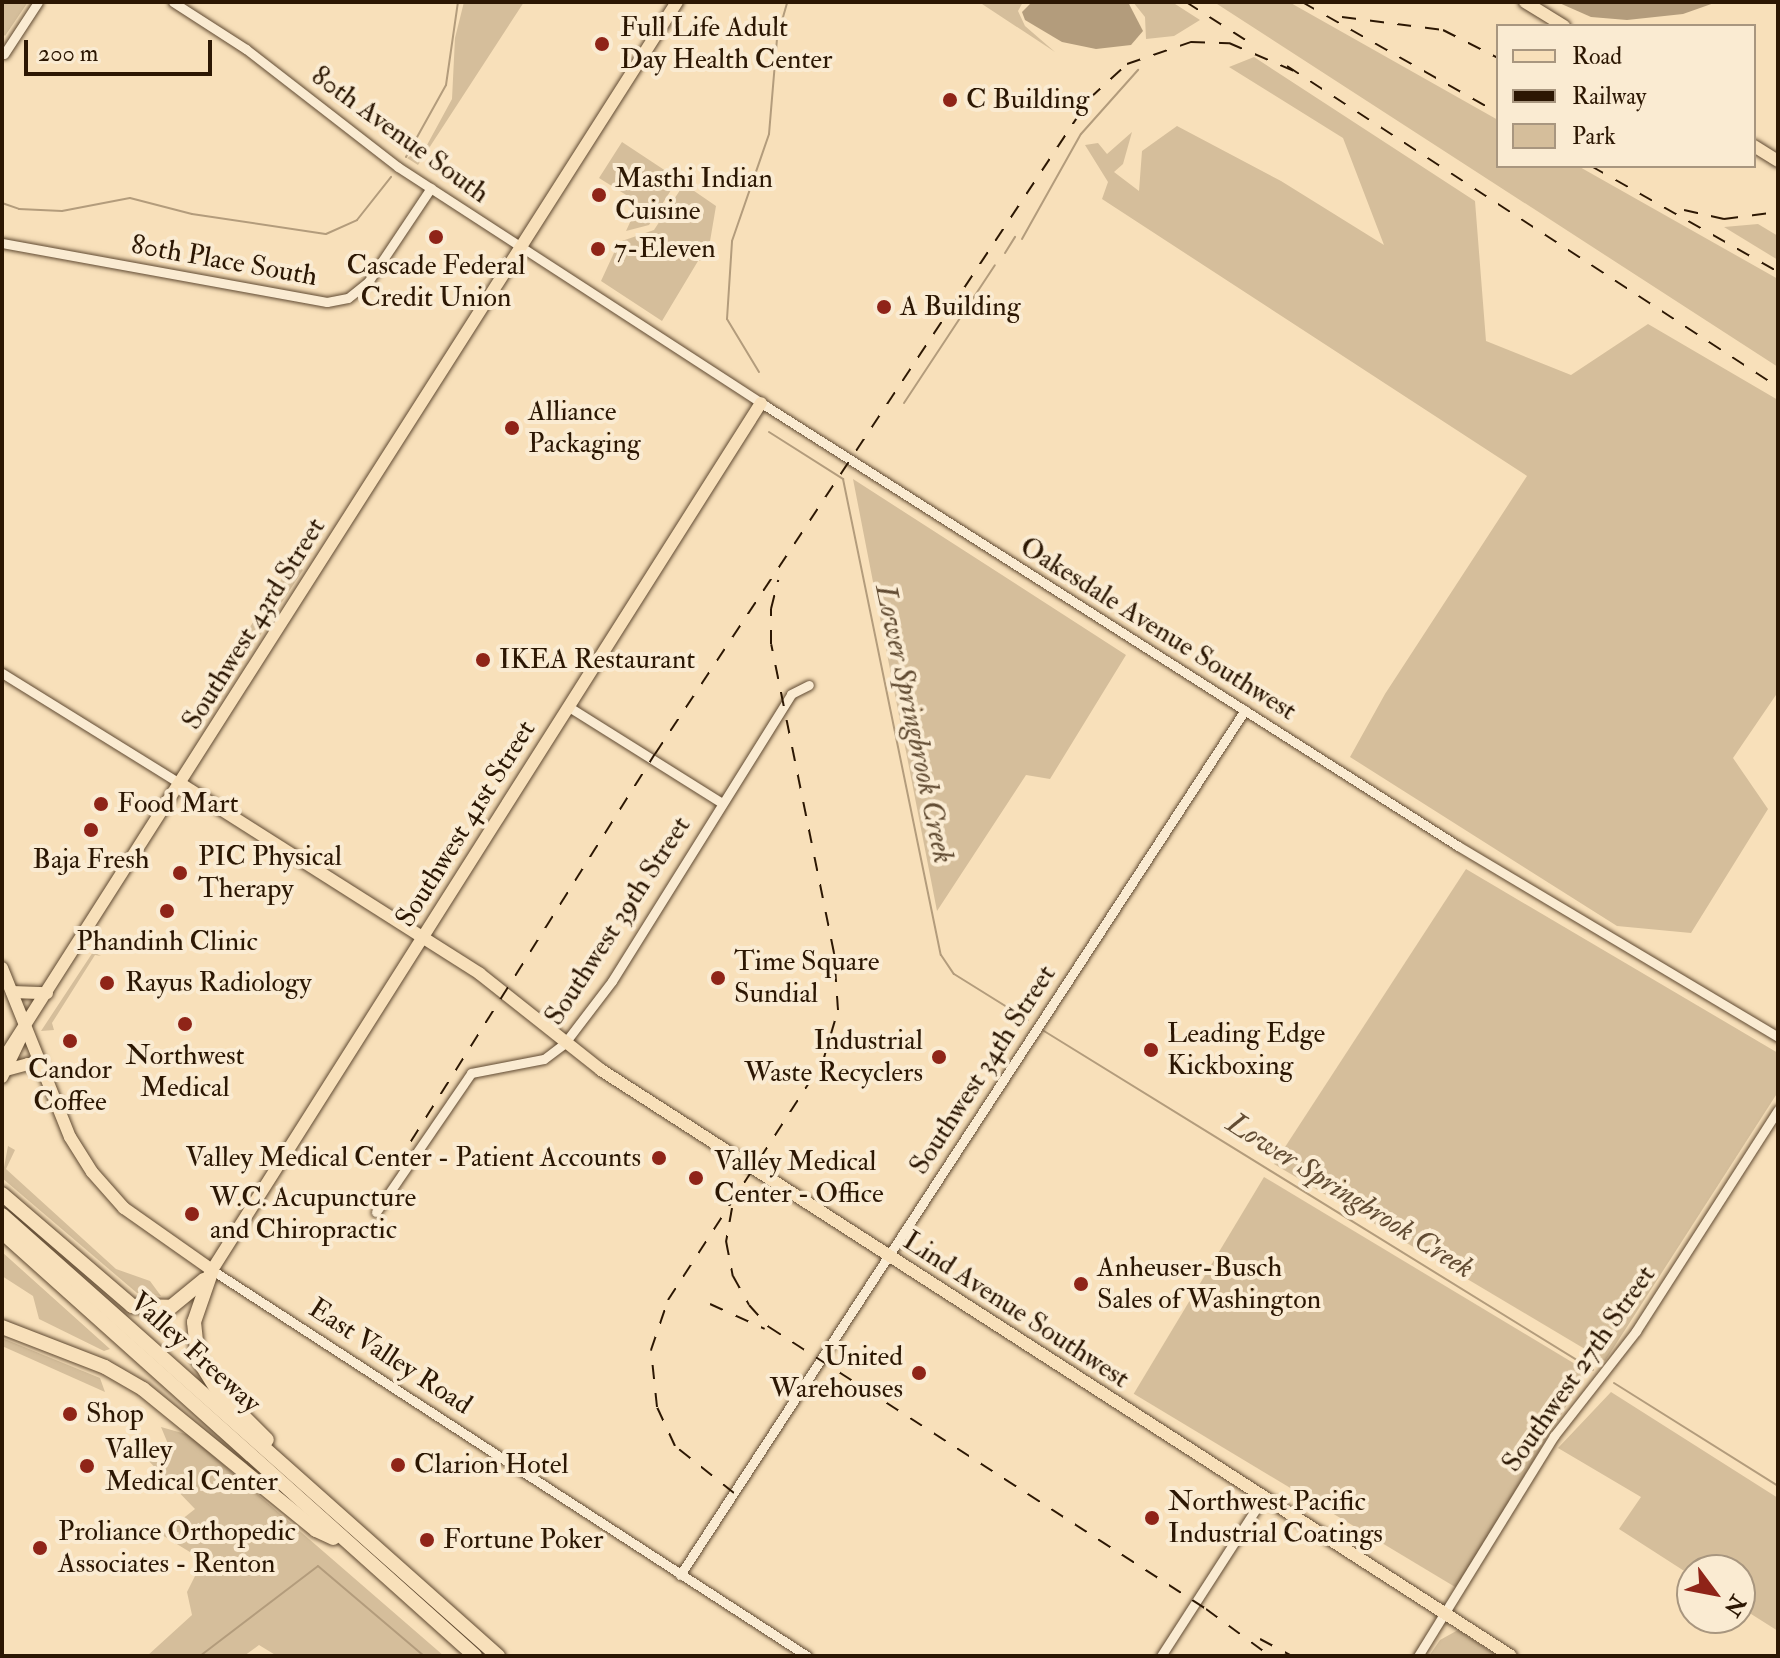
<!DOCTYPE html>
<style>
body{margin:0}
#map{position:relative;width:1780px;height:1658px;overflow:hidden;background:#f8e0ba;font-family:"IM FELL Double Pica",serif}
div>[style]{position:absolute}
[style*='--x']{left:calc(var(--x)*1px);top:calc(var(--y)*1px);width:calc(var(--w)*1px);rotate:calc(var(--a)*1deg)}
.green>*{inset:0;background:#d5be9b;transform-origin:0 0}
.water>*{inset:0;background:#b39c7c}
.stream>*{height:2px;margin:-1px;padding:0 1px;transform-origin:1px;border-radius:1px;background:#b39c7c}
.roads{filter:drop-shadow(0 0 2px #5f4931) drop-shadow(0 0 2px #5f4931)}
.minor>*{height:9px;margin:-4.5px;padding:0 4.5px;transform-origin:4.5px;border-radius:4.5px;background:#faebd2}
.major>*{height:12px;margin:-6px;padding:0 6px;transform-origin:6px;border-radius:6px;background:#f8e0ba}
.highway>*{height:14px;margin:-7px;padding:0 7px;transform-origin:7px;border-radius:7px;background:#f8e0ba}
.rail>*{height:2px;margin-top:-1px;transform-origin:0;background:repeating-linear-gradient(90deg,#2c1703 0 14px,transparent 0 28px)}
.dots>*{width:22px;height:22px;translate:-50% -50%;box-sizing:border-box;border:4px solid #faebd2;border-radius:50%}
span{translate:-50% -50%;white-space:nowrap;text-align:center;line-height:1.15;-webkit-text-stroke:8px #faebd2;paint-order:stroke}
.poi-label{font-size:28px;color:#2c1703}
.left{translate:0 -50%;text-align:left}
.right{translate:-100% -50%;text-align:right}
.street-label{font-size:28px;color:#2c1703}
.water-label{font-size:30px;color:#624c33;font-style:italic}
.frame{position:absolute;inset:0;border:4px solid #2c1703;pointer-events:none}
.legend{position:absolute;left:1496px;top:24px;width:260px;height:144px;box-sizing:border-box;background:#faebd2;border:2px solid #a8967f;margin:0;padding:10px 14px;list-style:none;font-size:24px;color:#2c1703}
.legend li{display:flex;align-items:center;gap:16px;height:40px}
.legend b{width:40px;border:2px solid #a8967f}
.north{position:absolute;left:1676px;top:1554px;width:80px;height:80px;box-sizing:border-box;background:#faebd2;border:2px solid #a8967f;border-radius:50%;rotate:122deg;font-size:22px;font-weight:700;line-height:32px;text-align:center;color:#2c1703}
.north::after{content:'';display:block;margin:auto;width:28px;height:36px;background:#8f2418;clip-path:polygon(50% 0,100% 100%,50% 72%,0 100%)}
.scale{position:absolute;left:24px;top:40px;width:188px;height:36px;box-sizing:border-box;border:4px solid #2c1703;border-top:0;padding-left:10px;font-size:24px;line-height:28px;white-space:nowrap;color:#2c1703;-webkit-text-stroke:6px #faebd2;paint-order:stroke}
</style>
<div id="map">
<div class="green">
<i style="clip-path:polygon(2px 2px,28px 2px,5px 36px,2px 33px)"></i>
<i style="clip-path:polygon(464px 2px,524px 2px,418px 165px,407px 158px,427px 145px,452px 99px,455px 38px)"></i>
<i style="clip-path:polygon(979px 2px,1023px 2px,1018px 11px,1025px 26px,1055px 52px)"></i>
<i style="clip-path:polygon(1133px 2px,1172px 2px,1200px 20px,1174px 36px,1146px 39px,1145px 17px)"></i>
<i style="clip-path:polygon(1214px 2px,1289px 2px,1498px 120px,1498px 166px,1578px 166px,1778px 279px,1778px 367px)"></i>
<i style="clip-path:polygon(1254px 57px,1475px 201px,1486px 341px,1571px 375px,1648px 324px,1778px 400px,1778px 692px,1733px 758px,1768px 809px,1691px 933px,1617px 926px,1350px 757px,1385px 694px,1527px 476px,1102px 199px,1108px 182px,1085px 145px,1098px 143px,1107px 154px,1132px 132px,1123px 164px,1114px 172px,1139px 191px,1142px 151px,1177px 126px,1281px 181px,1384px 245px,1343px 138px,1229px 67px)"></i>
<i style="clip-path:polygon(622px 142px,678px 179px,649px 225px,626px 231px,639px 203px,599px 178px)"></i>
<i style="clip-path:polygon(684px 184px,716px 206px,707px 259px,698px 261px,662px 321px,601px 281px,619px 242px,654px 230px)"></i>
<i style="clip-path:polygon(1758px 224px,1778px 236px,1778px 260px,1724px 227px)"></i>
<i style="clip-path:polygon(853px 479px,1126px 655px,1050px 779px,1026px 775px,937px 911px)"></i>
<i style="clip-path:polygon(288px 557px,303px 570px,259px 637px,254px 636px,242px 627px,250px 627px,292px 563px)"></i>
<i style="clip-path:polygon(1466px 869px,1778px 1053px,1778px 1092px,1605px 1361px,1274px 1164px)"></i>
<i style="clip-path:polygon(93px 952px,101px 956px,95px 955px,52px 1023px,54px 1030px,41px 1031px)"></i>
<i style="clip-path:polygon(8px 1146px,15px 1150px,6px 1169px,116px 1269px,150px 1281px,161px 1296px,137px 1293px,2px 1178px)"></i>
<i style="left:1264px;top:1177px;width:377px;height:253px;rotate:31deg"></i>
<i style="clip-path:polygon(2px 1252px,110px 1349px,104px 1351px,39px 1319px,33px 1296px,2px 1276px)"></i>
<i style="clip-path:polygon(2px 1338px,100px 1378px,105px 1392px,2px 1346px)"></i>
<i style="clip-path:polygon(1611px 1392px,1778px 1498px,1778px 1631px,1740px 1607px,1740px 1570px,1692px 1570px,1692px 1576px,1619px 1529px,1641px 1497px,1558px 1448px)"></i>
<i style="clip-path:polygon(161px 1427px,189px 1435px,444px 1656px,277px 1656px,259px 1645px,244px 1656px,147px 1656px,192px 1615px,187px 1592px,203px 1560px,162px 1535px,195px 1509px,143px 1455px,145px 1447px,171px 1451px)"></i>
<i style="clip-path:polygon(1458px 1630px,1498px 1656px,1429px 1656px,1440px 1640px)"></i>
</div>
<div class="water">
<i style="clip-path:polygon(1032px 2px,1128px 2px,1143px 31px,1131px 45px,1096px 49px,1062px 42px,1025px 20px,1022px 12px)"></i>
<i style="clip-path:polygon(1557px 2px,1717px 2px,1683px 14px,1627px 20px,1591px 17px)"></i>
</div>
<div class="stream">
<i style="--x:406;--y:157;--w:82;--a:-60.9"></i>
<i style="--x:446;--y:85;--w:84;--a:-81.8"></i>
<i style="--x:2;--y:203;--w:18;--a:19"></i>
<i style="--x:19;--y:209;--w:43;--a:2.7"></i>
<i style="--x:62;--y:211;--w:69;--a:-10.8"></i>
<i style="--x:130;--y:198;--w:64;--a:14.5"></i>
<i style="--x:192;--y:214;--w:135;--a:8.5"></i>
<i style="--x:326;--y:234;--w:34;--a:-24"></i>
<i style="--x:357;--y:220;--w:55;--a:-51.7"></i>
<i style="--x:1022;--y:239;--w:120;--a:-60.7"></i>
<i style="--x:1081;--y:134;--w:86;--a:-48.3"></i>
<i style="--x:1005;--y:253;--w:19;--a:-58"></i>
<i style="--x:759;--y:372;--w:62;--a:-121.1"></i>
<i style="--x:727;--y:319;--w:78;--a:-86.3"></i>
<i style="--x:732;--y:241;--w:113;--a:-70.9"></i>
<i style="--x:769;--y:134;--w:96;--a:-85.2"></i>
<i style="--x:777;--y:38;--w:37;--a:-74"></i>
<i style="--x:904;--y:403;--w:165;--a:-56.6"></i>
<i style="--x:769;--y:432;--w:88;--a:32.4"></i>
<i style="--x:843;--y:479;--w:486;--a:78.4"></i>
<i style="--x:941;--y:955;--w:23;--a:56"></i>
<i style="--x:954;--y:974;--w:87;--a:31.9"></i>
<i style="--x:1044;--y:1031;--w:645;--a:31.69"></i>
<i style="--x:1614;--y:1383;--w:194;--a:32.1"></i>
<i style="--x:200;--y:1656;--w:148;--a:-37.3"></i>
<i style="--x:318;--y:1566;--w:139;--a:40.3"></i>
</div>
<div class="roads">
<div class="minor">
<i style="--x:173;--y:2;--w:87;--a:32.8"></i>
<i style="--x:246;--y:49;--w:192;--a:37.8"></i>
<i style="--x:398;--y:167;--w:439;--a:33"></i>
<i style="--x:766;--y:406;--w:820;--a:32.45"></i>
<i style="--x:1458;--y:846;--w:373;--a:30.8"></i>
<i style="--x:4;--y:54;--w:62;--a:-56.8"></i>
<i style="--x:2;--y:243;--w:330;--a:10.3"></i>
<i style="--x:327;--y:302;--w:21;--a:-11"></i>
<i style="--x:348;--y:298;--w:26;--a:-39"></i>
<i style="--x:368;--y:282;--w:113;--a:-56.2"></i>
<i style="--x:2;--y:673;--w:211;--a:31.8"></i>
<i style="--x:569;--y:707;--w:181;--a:32.1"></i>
<i style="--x:376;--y:1212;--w:168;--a:-55.6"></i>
<i style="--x:471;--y:1073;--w:74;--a:-10.9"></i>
<i style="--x:544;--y:1059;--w:25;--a:-37"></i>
<i style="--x:564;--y:1044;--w:79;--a:-52.7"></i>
<i style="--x:612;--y:981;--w:338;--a:-58"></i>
<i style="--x:791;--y:694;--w:20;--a:-27"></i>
<i style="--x:212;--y:1270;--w:709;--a:32.97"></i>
<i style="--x:680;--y:1575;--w:1033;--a:-56.85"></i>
<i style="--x:1161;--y:1656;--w:188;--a:-57.2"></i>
<i style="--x:1418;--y:1656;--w:259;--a:-58.3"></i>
<i style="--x:1554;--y:1436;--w:133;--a:-52"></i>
<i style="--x:1636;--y:1331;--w:263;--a:-57.3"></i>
</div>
<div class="major">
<i style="--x:1525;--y:2;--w:46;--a:31.6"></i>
<i style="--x:1754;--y:146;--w:28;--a:32"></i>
<i style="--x:181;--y:784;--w:354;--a:32.4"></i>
<i style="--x:480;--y:974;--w:154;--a:38.4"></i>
<i style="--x:601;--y:1070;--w:1082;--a:32.78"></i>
<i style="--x:2;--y:968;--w:182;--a:68.1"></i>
<i style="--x:70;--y:1137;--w:41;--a:57.8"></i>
<i style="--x:92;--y:1172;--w:48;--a:48.4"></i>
<i style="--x:124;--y:1208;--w:108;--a:35.2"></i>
<i style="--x:212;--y:1270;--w:1026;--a:-57.66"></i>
<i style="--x:12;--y:992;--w:35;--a:2"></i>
<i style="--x:2;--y:1061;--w:1256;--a:-57.49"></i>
<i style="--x:6;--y:1070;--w:23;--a:-15"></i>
<i style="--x:28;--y:1064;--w:17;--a:25"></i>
<i style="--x:2;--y:1077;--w:53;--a:-64.4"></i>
</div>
<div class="highway">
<i style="--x:2;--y:1194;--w:172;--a:40.7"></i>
<i style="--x:132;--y:1306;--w:39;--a:1"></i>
<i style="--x:171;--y:1307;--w:43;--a:-39.3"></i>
<i style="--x:2;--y:1215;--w:664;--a:41.64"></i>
<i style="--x:2;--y:1232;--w:635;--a:41.87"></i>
<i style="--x:212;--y:1270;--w:55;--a:109.1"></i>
<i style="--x:194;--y:1322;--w:37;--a:84"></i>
<i style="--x:198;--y:1359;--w:38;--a:58"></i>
<i style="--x:218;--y:1391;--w:69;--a:45"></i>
<i style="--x:2;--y:1327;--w:110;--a:21.2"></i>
<i style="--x:105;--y:1367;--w:44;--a:30.1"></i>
<i style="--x:143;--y:1389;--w:223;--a:39.2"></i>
<i style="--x:316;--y:1530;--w:19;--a:25"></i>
</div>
</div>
<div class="rail">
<i style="--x:1186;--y:2;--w:76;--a:32.6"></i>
<i style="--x:1302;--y:2;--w:225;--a:29.5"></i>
<i style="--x:1342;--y:17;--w:102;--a:7.3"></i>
<i style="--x:1443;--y:30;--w:62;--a:27"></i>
<i style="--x:1287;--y:66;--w:587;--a:33.18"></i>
<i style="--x:1591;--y:166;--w:215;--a:29.5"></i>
<i style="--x:1684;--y:210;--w:41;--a:12.7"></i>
<i style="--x:1724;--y:219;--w:54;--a:-7.4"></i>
<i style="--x:396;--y:1165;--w:486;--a:-57.8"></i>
<i style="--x:655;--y:754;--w:787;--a:-56.45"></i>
<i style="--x:1090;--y:98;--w:50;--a:-42.6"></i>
<i style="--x:1127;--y:64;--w:68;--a:-19"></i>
<i style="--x:1191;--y:42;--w:38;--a:2"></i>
<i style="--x:1229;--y:43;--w:71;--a:23.3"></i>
<i style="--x:732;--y:1208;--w:34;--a:100"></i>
<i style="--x:726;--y:1241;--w:36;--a:79"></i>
<i style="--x:733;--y:1276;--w:33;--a:61"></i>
<i style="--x:749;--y:1305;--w:30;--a:48"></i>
<i style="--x:769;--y:1327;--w:520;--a:32.83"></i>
<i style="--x:1206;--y:1609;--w:79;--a:36.3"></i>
<i style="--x:710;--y:1304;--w:60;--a:24.4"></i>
<i style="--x:734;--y:1493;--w:75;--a:-141.5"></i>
<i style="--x:675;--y:1446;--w:43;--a:-114.8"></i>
<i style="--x:657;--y:1407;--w:57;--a:-96"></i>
<i style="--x:651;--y:1350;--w:53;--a:-71.2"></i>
<i style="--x:668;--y:1300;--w:285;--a:-57"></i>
<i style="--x:823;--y:1061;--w:53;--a:-73.6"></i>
<i style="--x:838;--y:1010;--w:57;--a:-94"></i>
<i style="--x:834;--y:953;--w:315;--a:-101.5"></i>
<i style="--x:771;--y:644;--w:35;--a:-90"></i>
<i style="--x:771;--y:609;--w:30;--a:-76"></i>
<i style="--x:1260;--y:1639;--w:36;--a:28"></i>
</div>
<div class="dots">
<i style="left:602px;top:44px;background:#8f2418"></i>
<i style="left:950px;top:100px;background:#8f2418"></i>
<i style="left:599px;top:195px;background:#8f2418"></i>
<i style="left:436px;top:237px;background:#8f2418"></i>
<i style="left:598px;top:249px;background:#8f2418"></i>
<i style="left:884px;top:307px;background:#8f2418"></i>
<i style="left:512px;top:428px;background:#8f2418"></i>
<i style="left:483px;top:660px;background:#8f2418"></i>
<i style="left:101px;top:804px;background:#8f2418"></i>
<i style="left:91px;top:830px;background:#8f2418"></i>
<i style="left:180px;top:873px;background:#8f2418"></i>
<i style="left:167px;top:911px;background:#8f2418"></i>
<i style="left:718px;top:978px;background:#8f2418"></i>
<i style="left:107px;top:983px;background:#8f2418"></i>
<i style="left:185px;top:1024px;background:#8f2418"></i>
<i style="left:70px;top:1041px;background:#8f2418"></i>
<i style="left:1151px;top:1050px;background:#8f2418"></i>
<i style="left:939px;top:1057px;background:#8f2418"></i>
<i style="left:659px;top:1158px;background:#8f2418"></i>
<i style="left:696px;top:1178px;background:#8f2418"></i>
<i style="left:192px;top:1214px;background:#8f2418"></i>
<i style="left:1081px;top:1284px;background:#8f2418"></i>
<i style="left:919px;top:1373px;background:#8f2418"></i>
<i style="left:70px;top:1414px;background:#8f2418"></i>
<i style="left:398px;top:1465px;background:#8f2418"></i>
<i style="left:87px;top:1466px;background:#8f2418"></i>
<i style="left:1152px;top:1518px;background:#8f2418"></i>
<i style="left:427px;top:1540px;background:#8f2418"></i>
<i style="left:40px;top:1548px;background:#8f2418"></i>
</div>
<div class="poi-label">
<span class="left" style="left:620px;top:44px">Full Life Adult<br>Day Health Center</span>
<span class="left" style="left:966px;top:100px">C Building</span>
<span class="left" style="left:615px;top:195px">Masthi Indian<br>Cuisine</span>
<span class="left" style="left:614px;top:249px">7-Eleven</span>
<span style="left:436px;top:282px">Cascade Federal<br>Credit Union</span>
<span class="left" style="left:900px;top:307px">A Building</span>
<span class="left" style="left:528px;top:428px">Alliance<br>Packaging</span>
<span class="left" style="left:499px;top:660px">IKEA Restaurant</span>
<span class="left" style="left:117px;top:804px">Food Mart</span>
<span class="left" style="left:198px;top:873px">PIC Physical<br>Therapy</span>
<span style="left:91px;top:860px">Baja Fresh</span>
<span style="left:167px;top:942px">Phandinh Clinic</span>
<span class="left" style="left:734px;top:978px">Time Square<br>Sundial</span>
<span class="left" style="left:125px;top:983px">Rayus Radiology</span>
<span class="left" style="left:1167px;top:1050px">Leading Edge<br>Kickboxing</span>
<span class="right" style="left:923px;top:1057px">Industrial<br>Waste Recyclers</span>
<span style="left:185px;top:1072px">Northwest<br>Medical</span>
<span style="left:70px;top:1086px">Candor<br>Coffee</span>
<span class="right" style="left:641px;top:1158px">Valley Medical Center - Patient Accounts</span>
<span class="left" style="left:714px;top:1178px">Valley Medical<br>Center - Office</span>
<span class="left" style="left:210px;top:1214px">W.C. Acupuncture<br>and Chiropractic</span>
<span class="left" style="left:1097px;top:1284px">Anheuser-Busch<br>Sales of Washington</span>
<span class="right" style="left:903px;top:1373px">United<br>Warehouses</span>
<span class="left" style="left:86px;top:1414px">Shop</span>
<span class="left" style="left:105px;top:1466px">Valley<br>Medical Center</span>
<span class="left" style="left:414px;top:1465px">Clarion Hotel</span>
<span class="left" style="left:1168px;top:1518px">Northwest Pacific<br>Industrial Coatings</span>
<span class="left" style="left:58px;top:1548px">Proliance Orthopedic<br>Associates - Renton</span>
<span class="left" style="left:443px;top:1540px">Fortune Poker</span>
</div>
<div class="street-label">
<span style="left:400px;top:135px;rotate:36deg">80th Avenue South</span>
<span style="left:224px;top:261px;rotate:10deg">80th Place South</span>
<span style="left:254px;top:624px;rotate:-58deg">Southwest 43rd Street</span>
<span style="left:1158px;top:629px;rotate:32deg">Oakesdale Avenue Southwest</span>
<span style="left:466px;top:824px;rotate:-58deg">Southwest 41st Street</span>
<span style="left:618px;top:921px;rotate:-57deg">Southwest 39th Street</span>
<span style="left:983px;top:1070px;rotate:-57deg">Southwest 34th Street</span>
<span style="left:1016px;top:1310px;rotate:33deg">Lind Avenue Southwest</span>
<span style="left:195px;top:1353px;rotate:42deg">Valley Freeway</span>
<span style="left:390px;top:1357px;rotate:33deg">East Valley Road</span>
<span style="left:1579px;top:1369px;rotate:-55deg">Southwest 27th Street</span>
</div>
<div class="water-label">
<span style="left:914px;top:724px;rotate:78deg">Lower Springbrook Creek</span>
<span style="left:1350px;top:1196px;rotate:32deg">Lower Springbrook Creek</span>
</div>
<div class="frame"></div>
<ul class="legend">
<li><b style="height:10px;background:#f8e0ba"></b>Road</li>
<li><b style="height:10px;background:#2c1703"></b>Railway</li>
<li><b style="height:22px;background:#d5be9b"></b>Park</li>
</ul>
<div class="north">N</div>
<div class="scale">200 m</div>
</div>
